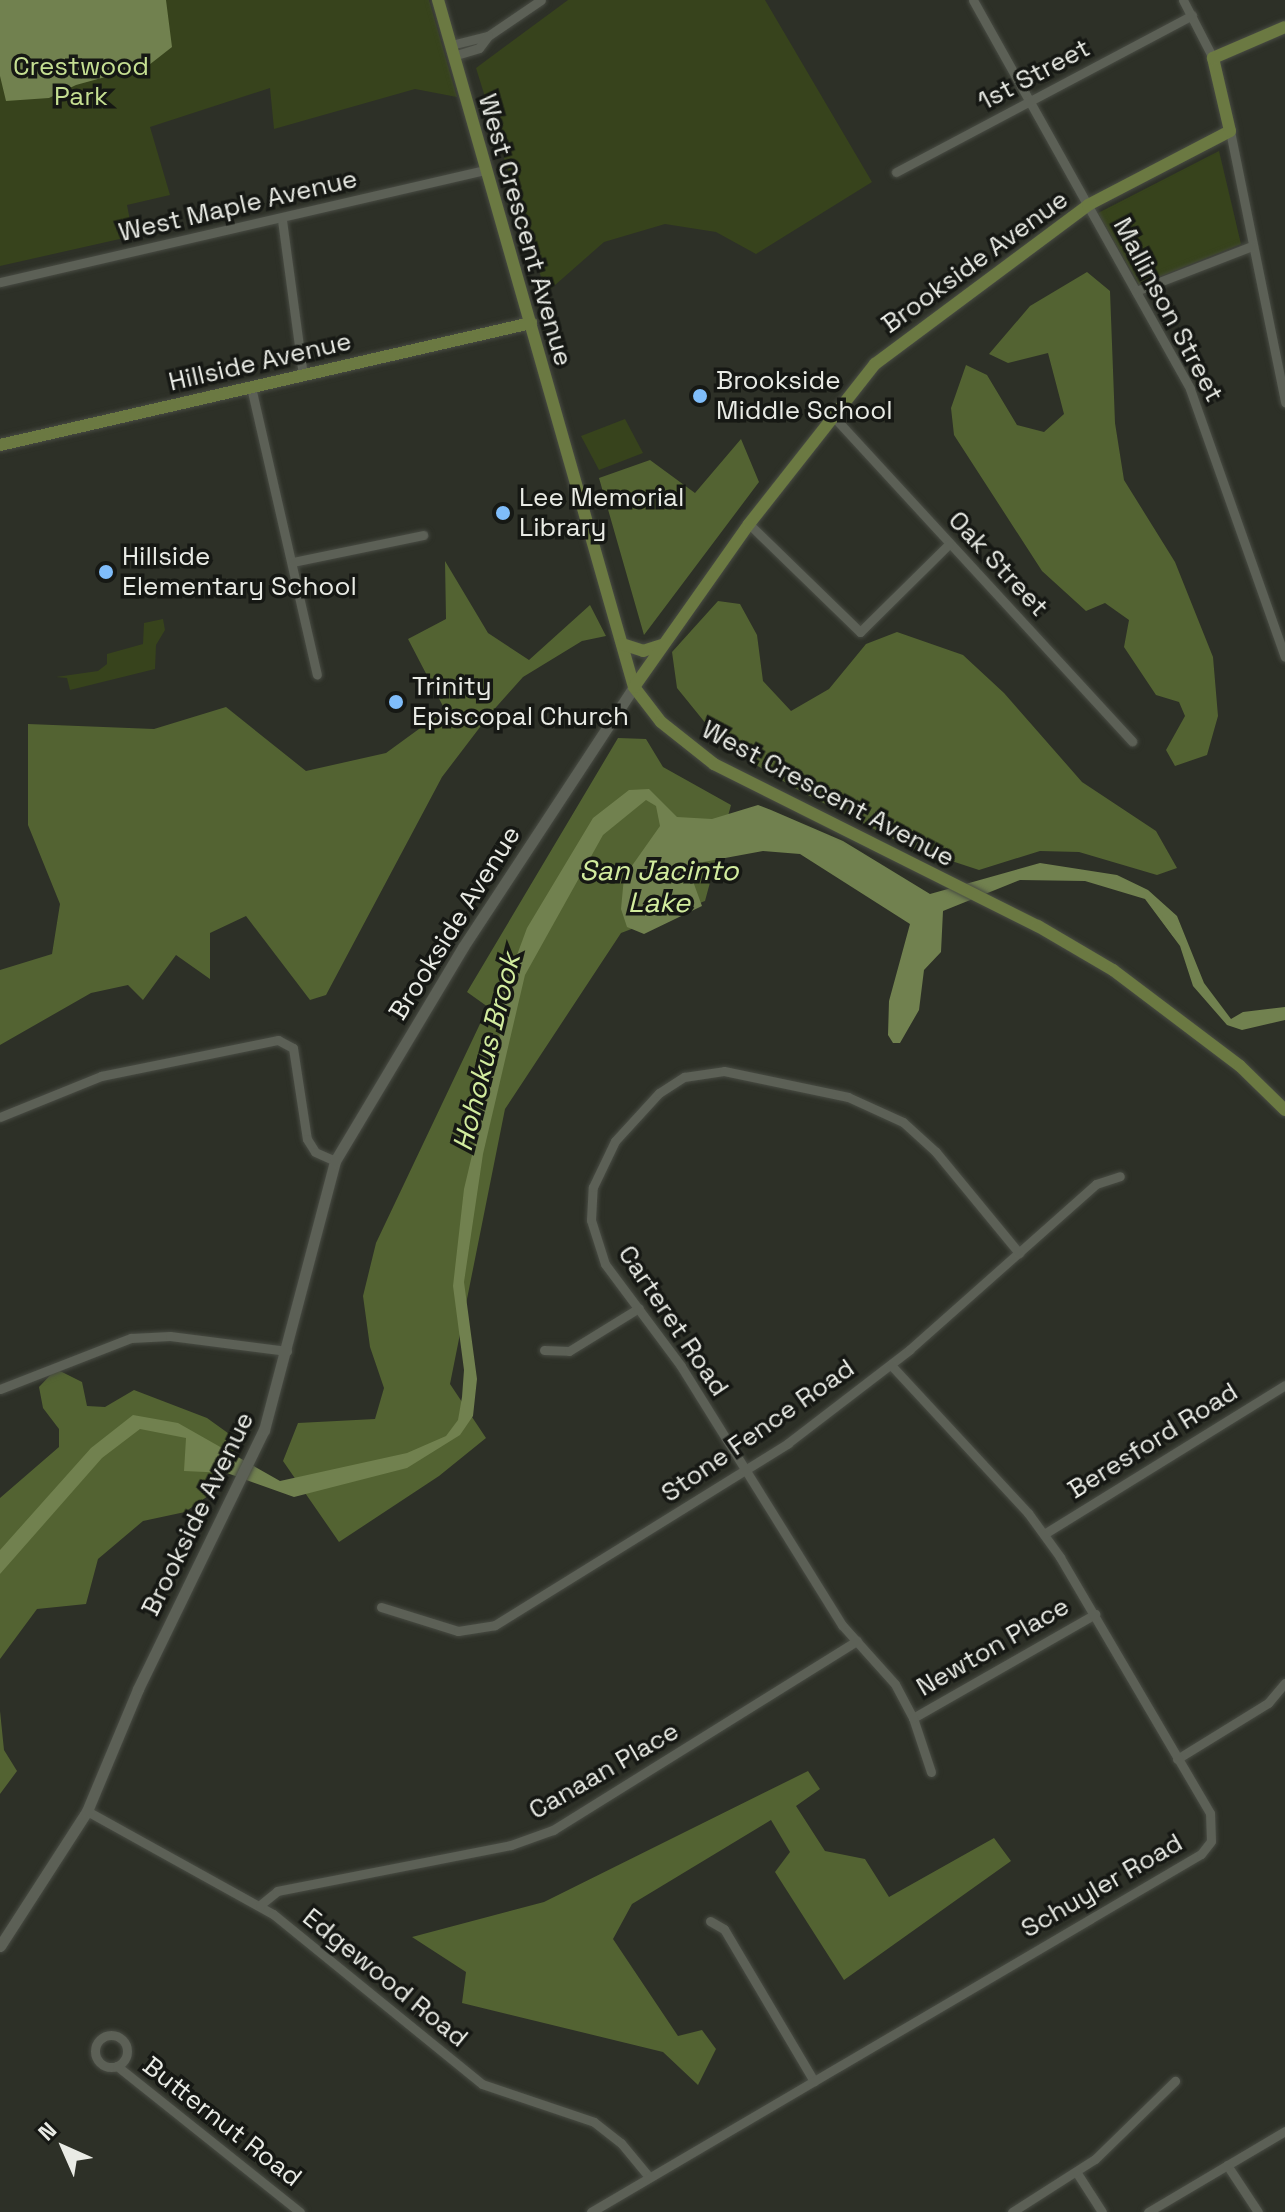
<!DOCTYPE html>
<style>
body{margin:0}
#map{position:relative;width:1285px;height:2212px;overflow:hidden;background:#2d3027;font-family:"Space Grotesk",sans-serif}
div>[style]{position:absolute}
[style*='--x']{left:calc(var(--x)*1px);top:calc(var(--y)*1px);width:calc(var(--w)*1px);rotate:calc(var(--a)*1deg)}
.green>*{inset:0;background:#37431c}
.forest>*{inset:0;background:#536332}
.water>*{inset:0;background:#71814f}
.stream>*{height:3px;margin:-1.5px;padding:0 1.5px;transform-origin:1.5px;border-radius:1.5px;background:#71814f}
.roads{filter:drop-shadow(0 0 2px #484b43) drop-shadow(0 0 2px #484b43)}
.minor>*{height:9px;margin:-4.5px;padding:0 4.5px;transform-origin:4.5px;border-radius:4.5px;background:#5c6056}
.minor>.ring{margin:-4.5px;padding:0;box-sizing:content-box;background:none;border:9px solid #5c6056;border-radius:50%}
.tertiary>*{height:11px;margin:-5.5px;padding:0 5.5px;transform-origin:5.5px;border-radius:5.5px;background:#5c6056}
.secondary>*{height:12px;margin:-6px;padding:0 6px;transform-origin:6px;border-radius:6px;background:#6b7942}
.dots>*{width:22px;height:22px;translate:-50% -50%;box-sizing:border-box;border:4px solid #161814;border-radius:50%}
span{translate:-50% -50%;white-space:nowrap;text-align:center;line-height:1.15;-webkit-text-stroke:7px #161814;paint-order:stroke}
.park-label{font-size:26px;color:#c5df92}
.street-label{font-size:26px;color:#e9ebe5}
.poi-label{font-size:26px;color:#e9ebe5}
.left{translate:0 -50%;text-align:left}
.water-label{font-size:28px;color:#d2ec9e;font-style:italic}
.north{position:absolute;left:24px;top:2108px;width:80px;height:80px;-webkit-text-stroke:6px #161814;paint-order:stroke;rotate:315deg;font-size:22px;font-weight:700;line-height:32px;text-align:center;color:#e9ebe5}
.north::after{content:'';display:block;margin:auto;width:28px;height:36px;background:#e9ebe5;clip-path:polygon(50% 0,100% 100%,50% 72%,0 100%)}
</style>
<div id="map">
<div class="green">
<i style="clip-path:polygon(0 0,429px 0,457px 97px,415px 89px,274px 129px,270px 88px,150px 127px,170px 195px,127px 205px,133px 236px,0 266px)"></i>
<i style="clip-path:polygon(568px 0,765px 0,872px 182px,756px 254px,716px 232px,665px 224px,604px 242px,546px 293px,476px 68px)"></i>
<i style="clip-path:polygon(1219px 151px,1241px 244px,1139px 285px,1098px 213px)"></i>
<i style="clip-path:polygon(625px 419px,643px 453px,599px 470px,581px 436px)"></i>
<i style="clip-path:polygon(163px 619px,165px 630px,156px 645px,155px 669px,70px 690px,67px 678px,56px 677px,98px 671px,107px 664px,107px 654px,143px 644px,144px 623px)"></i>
</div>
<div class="forest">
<i style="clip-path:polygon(1087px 272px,1110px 291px,1115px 423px,1124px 480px,1175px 562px,1213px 657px,1218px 716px,1207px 755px,1175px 766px,1166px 750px,1185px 716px,1179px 702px,1156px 695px,1124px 647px,1129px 620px,1105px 603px,1086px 611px,1042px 571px,954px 435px,951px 408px,966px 365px,987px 375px,1017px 425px,1044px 432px,1064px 414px,1048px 353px,1008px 363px,989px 354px,1030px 306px)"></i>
<i style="clip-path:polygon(741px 439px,759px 482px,644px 635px,599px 478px,650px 460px,695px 493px)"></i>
<i style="clip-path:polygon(445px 561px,488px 633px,529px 660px,590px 605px,606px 636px,582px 641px,523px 677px,490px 714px,442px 777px,326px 995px,310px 1000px,246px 916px,210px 933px,210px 979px,176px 955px,143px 1000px,128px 985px,91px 993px,0 1045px,0 970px,52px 954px,60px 904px,28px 825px,28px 724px,154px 729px,226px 707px,306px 771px,386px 753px,445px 710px,408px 639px,446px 619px)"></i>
<i style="clip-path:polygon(718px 601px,740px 604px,757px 635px,763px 681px,791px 711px,829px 689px,866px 644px,897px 632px,963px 655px,1004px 693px,1082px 782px,1156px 831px,1177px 868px,1157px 875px,1079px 852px,1040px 851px,979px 870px,909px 847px,800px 791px,724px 746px,677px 688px,672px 652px)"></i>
<i style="clip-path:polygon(618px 738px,646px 739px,663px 767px,731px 805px,705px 901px,621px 933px,505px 1109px,450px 1384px,486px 1438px,439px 1476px,339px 1542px,283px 1461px,298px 1423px,375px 1419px,384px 1388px,370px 1347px,363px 1296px,376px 1243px,488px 1007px,467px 992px)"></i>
<i style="clip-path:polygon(56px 1369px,82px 1382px,87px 1406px,105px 1407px,134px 1390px,207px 1418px,239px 1441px,208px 1496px,185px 1512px,143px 1521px,98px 1559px,86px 1604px,37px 1609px,0 1659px,0 1498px,59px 1447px,59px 1429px,43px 1408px,39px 1387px)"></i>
<i style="clip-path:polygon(0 1711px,4px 1750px,17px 1771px,0 1794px)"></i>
<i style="clip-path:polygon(808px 1771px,820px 1789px,796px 1806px,825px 1851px,865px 1859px,889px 1897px,994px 1838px,1011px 1861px,844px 1980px,775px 1872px,790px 1852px,771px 1820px,632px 1904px,613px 1939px,678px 2036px,702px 2030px,716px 2049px,698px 2085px,663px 2052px,462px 2003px,466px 1972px,412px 1937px,544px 1902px)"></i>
</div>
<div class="water">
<i style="clip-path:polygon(0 0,166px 0,172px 47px,149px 65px,76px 85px,49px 98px,6px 101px,0 76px)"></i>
<i style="clip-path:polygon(649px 789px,677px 817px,712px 819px,758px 805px,771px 810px,843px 841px,930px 894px,1040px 863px,1117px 875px,1148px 890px,1177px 916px,1204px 983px,1231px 1019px,1243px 1012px,1285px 1007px,1285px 1020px,1242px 1030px,1227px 1025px,1193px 986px,1180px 946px,1145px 899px,1085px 881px,1020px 880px,943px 911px,941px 952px,924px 970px,919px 1010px,900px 1043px,893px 1043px,888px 1035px,889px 1001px,910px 924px,800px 854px,763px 851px,698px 863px,694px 884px,702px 906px,644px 934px,627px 927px,621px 909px,624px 877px,660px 826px,656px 806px,646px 800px,603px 835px,525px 975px,483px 1154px,464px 1282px,477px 1379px,473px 1416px,460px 1435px,407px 1468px,294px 1497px,227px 1473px,184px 1471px,186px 1438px,140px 1429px,102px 1458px,0 1574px,0 1550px,91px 1448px,133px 1415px,178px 1423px,280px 1481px,407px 1453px,446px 1436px,458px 1420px,462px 1397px,464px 1370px,453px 1286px,464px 1189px,499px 1041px,504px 990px,527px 928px,593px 818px,629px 790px)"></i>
</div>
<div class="stream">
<i style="--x:1155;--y:909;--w:32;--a:54"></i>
</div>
<div class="roads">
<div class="minor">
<i style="--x:973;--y:0;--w:445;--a:60.8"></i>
<i style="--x:1190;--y:389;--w:284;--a:70.5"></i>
<i style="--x:1183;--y:0;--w:65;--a:62.7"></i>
<i style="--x:451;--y:45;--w:38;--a:-14"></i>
<i style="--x:488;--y:36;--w:64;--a:-34.2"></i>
<i style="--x:453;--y:56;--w:27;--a:-17"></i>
<i style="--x:479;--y:48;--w:15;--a:-53"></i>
<i style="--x:1230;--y:131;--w:277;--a:78.5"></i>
<i style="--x:896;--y:172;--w:335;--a:-27.9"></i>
<i style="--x:282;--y:220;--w:156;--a:82.3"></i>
<i style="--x:0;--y:282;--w:498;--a:-13"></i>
<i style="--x:1136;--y:291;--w:124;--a:-21.2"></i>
<i style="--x:251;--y:387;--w:295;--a:77.1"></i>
<i style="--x:833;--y:416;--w:442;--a:47.4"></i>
<i style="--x:749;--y:524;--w:155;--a:44.2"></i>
<i style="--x:860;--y:632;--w:125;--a:-44.7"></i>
<i style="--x:293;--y:562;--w:133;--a:-11.7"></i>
<i style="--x:0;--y:1117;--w:109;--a:-22.1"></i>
<i style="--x:101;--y:1076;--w:181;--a:-11.5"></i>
<i style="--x:278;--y:1040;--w:17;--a:28"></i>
<i style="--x:293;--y:1048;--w:92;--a:81.3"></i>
<i style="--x:307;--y:1139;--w:15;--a:58"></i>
<i style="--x:315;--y:1152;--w:22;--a:24"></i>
<i style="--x:544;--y:1350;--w:25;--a:2"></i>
<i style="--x:569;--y:1351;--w:82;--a:-31.6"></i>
<i style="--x:0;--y:1389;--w:141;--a:-21.3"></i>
<i style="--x:131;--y:1338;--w:39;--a:-3"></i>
<i style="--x:170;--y:1336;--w:118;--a:7.3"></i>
<i style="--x:1044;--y:1534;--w:283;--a:-31.7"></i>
<i style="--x:381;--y:1607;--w:81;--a:17.3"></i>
<i style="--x:458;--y:1631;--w:37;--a:-9"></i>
<i style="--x:495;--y:1625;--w:345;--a:-31.8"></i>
<i style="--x:788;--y:1443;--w:153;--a:-37.5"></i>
<i style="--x:909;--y:1350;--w:250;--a:-41.6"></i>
<i style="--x:1096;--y:1184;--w:25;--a:-18"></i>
<i style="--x:913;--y:1718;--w:210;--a:-29.7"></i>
<i style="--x:1177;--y:1759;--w:107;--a:-31.6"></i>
<i style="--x:1268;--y:1703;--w:26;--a:-50"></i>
<i style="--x:931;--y:1772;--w:57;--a:-108.4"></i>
<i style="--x:913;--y:1718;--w:38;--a:-118"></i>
<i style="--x:895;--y:1684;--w:79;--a:-131.9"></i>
<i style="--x:842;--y:1625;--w:305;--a:-121.9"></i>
<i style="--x:681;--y:1366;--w:127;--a:-126.7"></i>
<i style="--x:605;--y:1264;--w:46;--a:-107.7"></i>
<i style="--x:591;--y:1220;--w:33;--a:-87"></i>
<i style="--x:593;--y:1187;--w:51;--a:-64.4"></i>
<i style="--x:615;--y:1141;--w:65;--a:-47.5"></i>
<i style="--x:659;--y:1093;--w:30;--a:-33"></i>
<i style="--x:684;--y:1077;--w:40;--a:-8.5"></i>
<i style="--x:724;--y:1071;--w:127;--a:11.8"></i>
<i style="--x:848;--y:1097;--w:60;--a:24.4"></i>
<i style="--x:903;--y:1122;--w:45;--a:42.3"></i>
<i style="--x:936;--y:1152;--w:131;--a:50.6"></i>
<i style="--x:87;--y:1811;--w:213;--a:29"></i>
<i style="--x:273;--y:1914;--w:269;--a:39.1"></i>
<i style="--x:482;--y:2084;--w:118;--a:18.7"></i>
<i style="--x:594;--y:2122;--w:34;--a:38"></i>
<i style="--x:621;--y:2143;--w:44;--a:50.5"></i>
<i style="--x:260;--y:1905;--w:22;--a:-39"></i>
<i style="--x:277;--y:1891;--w:238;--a:-11.1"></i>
<i style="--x:511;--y:1845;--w:45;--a:-19.7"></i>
<i style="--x:553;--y:1830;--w:358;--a:-31.9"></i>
<i style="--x:710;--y:1921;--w:16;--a:30"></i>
<i style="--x:724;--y:1929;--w:177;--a:59.4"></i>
<i class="ring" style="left:95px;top:2035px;width:23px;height:23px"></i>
<i style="--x:117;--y:2066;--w:234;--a:38.6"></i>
<i style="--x:1227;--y:2165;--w:56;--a:56.6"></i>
<i style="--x:1077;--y:2173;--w:46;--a:57.3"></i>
<i style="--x:591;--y:2212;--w:707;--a:-30.41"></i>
<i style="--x:1201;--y:1854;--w:16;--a:-52"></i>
<i style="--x:1211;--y:1841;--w:28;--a:-92"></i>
<i style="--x:1210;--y:1813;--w:297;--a:-120.4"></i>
<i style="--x:1060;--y:1557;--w:54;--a:-126"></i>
<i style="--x:1028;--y:1513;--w:202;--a:-132.8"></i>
<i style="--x:1012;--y:2212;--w:98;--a:-32.6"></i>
<i style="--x:1095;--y:2159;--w:112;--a:-44.3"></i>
<i style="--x:1148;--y:2212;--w:159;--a:-30.6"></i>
</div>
<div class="tertiary">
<i style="--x:0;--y:1946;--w:161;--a:-57.2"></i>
<i style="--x:87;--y:1811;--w:132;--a:-67.3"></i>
<i style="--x:138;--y:1689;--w:288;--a:-64.1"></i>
<i style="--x:264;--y:1430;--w:278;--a:-75.2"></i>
<i style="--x:335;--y:1161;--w:249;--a:-59.1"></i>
<i style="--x:463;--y:947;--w:311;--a:-56.7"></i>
</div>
<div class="secondary">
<i style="--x:438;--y:0;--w:714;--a:74.08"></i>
<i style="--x:634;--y:687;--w:44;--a:52.4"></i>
<i style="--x:661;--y:722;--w:68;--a:38.4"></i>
<i style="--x:714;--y:764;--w:362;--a:26.6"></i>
<i style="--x:1038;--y:926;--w:87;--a:30.4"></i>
<i style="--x:1113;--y:970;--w:159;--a:37.1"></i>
<i style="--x:1240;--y:1066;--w:63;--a:44.4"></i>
<i style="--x:0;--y:445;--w:545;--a:-12.94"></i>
<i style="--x:622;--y:644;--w:22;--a:18"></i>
<i style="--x:643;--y:651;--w:19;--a:-18"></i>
<i style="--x:634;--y:687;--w:199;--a:-54.8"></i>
<i style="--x:749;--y:524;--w:204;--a:-51.8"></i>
<i style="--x:875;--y:364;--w:266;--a:-36.7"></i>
<i style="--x:1088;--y:205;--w:160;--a:-27.5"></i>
<i style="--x:1230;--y:131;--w:75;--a:-103.1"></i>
<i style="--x:1213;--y:58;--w:78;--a:-23.3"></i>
</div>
</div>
<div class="dots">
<i style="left:700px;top:396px;background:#7fbdfa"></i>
<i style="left:503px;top:513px;background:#7fbdfa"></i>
<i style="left:106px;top:572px;background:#7fbdfa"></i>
<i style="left:396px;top:702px;background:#7fbdfa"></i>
</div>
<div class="park-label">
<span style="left:81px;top:82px">Crestwood<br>Park</span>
</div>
<div class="street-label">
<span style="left:1034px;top:75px;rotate:-28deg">1st Street</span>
<span style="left:238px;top:206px;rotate:-13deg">West Maple Avenue</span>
<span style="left:525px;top:230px;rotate:74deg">West Crescent Avenue</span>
<span style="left:975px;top:262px;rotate:-36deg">Brookside Avenue</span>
<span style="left:1168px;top:310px;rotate:62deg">Mallinson Street</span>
<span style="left:260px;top:362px;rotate:-13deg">Hillside Avenue</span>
<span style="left:998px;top:564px;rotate:47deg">Oak Street</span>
<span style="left:828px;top:794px;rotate:28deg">West Crescent Avenue</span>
<span style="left:455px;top:923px;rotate:-58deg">Brookside Avenue</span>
<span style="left:673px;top:1321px;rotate:56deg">Carteret Road</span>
<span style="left:758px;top:1431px;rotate:-35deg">Stone Fence Road</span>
<span style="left:1153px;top:1441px;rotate:-32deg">Beresford Road</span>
<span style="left:198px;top:1514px;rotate:-64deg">Brookside Avenue</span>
<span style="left:993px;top:1647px;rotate:-30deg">Newton Place</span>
<span style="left:604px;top:1771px;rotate:-30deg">Canaan Place</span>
<span style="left:1102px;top:1886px;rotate:-30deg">Schuyler Road</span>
<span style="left:385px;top:1978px;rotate:39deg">Edgewood Road</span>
<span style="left:222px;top:2122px;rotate:38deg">Butternut Road</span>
</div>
<div class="poi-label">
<span class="left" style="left:716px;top:396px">Brookside<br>Middle School</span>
<span class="left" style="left:519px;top:513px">Lee Memorial<br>Library</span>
<span class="left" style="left:122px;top:572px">Hillside<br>Elementary School</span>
<span class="left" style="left:412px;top:702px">Trinity<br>Episcopal Church</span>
</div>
<div class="water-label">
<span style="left:659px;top:886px">San Jacinto<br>Lake</span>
<span style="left:486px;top:1052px;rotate:-76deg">Hohokus Brook</span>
</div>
<div class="north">N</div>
</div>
